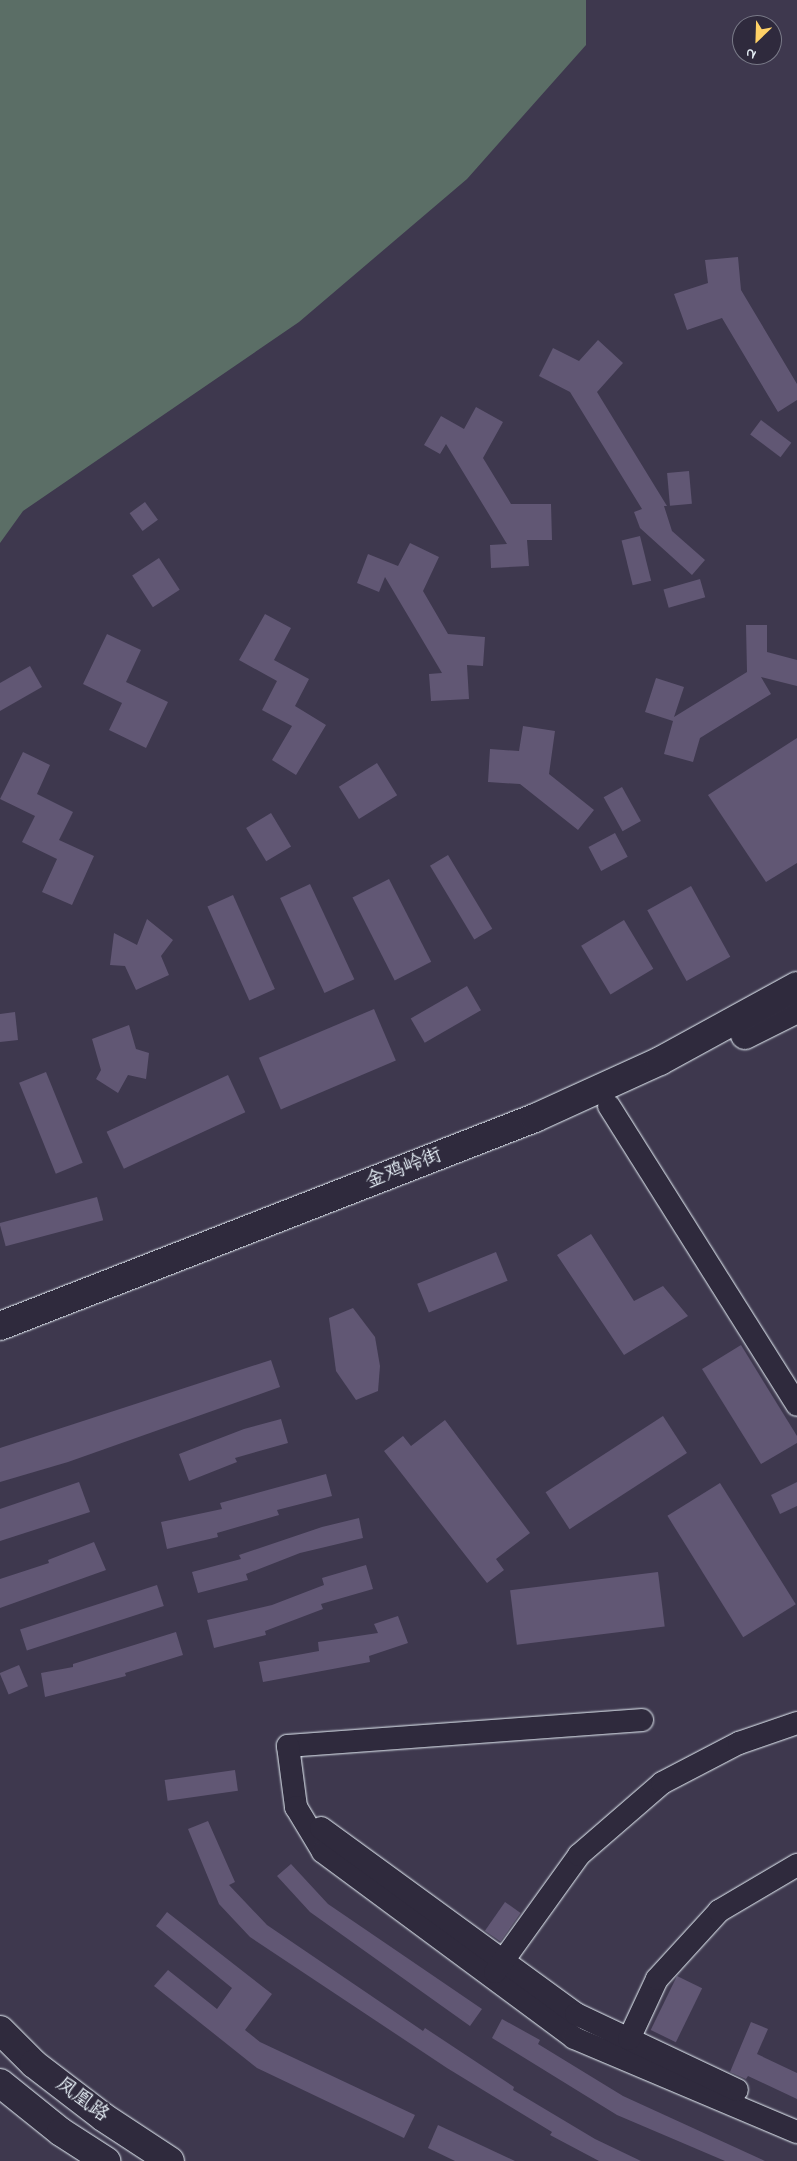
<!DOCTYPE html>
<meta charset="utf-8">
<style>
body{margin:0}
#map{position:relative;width:797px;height:2161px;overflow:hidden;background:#3e384e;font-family:"Indie Flower","LXGW WenKai TC",sans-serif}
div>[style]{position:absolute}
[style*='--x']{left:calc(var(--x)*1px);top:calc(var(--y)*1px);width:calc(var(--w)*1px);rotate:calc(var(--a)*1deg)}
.green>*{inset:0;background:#5b6e66}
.building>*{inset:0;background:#615774;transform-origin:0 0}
.roads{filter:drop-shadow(0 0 1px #e8f1f8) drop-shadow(0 0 1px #e8f1f8)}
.minor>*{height:22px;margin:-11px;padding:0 11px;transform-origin:11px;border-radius:11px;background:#2f2a3d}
.major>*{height:28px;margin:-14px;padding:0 14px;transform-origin:14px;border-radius:14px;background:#2f2a3d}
.highway>*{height:28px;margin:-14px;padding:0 14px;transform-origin:14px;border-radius:14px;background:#2f2a3d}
span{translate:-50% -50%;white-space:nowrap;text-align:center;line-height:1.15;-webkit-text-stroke:4px #2f2a3d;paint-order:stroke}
.street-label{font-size:20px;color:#e8f1f8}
.north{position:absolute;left:732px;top:15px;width:50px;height:50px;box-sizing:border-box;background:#2f2a3d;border:1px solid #797a88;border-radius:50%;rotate:204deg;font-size:14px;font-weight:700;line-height:20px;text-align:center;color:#e8f1f8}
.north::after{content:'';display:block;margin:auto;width:18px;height:22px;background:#ffd166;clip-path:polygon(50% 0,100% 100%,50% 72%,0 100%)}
</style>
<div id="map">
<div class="green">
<i style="clip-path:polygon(0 0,586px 0,586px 45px,467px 179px,299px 322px,23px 511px,0 543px)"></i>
</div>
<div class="building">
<i style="clip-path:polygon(738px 257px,741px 290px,797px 384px,797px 400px,778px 412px,722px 318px,687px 330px,674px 294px,708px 283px,705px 260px)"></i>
<i style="clip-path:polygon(598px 340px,623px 363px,597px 392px,667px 506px,664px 506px,672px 531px,705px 560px,692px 575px,640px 528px,634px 512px,642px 509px,570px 392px,539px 376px,553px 348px,579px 361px)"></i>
<i style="clip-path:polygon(476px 407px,503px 422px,483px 458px,511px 504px,551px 504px,552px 540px,527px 540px,529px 566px,491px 568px,490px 545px,507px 544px,446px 444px,440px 454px,424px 445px,441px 416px,464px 429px)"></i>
<i style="left:761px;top:420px;width:38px;height:18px;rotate:37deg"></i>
<i style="left:689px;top:471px;width:33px;height:22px;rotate:85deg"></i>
<i style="left:145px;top:502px;width:22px;height:19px;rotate:54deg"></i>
<i style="left:640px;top:536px;width:46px;height:19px;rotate:76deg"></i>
<i style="clip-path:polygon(410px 543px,439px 557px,423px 591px,448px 634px,485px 637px,483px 666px,467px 665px,469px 699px,431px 701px,429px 674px,442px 673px,385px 577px,379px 592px,357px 583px,368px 554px,398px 566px)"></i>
<i style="left:159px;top:558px;width:38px;height:32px;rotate:57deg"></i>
<i style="left:700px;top:579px;width:19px;height:38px;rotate:74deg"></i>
<i style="clip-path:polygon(265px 614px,291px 628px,274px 660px,309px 679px,295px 706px,326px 725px,296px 775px,272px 760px,292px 726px,262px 710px,277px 681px,239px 660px)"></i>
<i style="clip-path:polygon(746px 625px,767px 625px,767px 652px,797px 660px,797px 686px,761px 677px,771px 694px,700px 738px,693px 762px,664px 754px,673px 721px,645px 712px,656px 678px,684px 687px,674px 717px,747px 672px)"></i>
<i style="clip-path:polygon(107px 634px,141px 650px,126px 682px,168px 702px,146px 748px,109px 730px,122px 703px,83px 684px)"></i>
<i style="clip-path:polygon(30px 666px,42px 687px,0 711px,0 683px)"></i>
<i style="clip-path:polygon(523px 726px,555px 731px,549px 774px,594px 810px,578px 830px,520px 784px,488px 782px,490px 749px,519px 751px)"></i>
<i style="clip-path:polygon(797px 738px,797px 863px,766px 882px,708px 795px)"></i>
<i style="clip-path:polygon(23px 752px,50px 765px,37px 794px,73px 812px,59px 840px,94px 856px,72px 905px,42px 892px,57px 859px,22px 842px,35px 816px,0 799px)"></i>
<i style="left:377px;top:763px;width:38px;height:45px;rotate:58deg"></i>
<i style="left:622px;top:787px;width:39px;height:21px;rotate:61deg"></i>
<i style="left:271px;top:813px;width:39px;height:29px;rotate:59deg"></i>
<i style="left:615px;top:833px;width:27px;height:30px;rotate:62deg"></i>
<i style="left:448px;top:855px;width:86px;height:21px;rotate:59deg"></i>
<i style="left:389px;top:879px;width:93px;height:41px;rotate:63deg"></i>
<i style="left:310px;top:884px;width:105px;height:33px;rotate:65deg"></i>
<i style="left:691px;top:886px;width:81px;height:50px;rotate:61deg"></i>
<i style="left:233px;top:895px;width:103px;height:28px;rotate:66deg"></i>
<i style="clip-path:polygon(147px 919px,173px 940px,161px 956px,169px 975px,136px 990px,125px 966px,110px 965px,114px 933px,137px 945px)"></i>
<i style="left:624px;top:920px;width:57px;height:50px;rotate:59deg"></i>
<i style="left:467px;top:986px;width:28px;height:65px;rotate:60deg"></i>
<i style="left:374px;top:1009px;width:56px;height:125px;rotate:67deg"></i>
<i style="clip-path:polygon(15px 1012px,18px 1040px,0 1042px,0 1014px)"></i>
<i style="clip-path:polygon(129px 1025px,136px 1049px,149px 1053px,146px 1079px,128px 1075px,118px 1093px,96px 1079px,101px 1070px,92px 1039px)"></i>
<i style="left:46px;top:1072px;width:98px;height:29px;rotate:68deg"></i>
<i style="left:228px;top:1075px;width:41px;height:134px;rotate:65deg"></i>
<i style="left:97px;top:1197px;width:24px;height:101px;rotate:75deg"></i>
<i style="clip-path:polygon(591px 1234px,634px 1301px,663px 1286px,688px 1316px,624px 1355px,557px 1255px)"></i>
<i style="left:496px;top:1252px;width:31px;height:85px;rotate:68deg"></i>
<i style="clip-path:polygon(353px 1308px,375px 1337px,380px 1366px,378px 1391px,356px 1400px,336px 1371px,329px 1318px)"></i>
<i style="clip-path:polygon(741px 1345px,797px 1436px,797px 1443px,761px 1464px,702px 1369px)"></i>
<i style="clip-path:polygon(271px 1360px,280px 1387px,68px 1462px,0 1482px,0 1448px)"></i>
<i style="left:663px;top:1416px;width:44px;height:140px;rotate:57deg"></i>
<i style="clip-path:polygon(281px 1419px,288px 1443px,235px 1458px,237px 1462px,189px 1481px,179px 1454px,244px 1429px)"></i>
<i style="clip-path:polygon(445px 1420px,530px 1533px,496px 1559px,504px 1570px,487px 1583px,384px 1451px,403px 1436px,411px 1446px)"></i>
<i style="clip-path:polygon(326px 1474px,332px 1496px,277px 1510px,279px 1515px,217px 1533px,218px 1537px,167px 1549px,161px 1522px,222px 1509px,220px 1503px)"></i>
<i style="clip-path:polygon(79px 1482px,90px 1512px,0 1541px,0 1509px)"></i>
<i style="clip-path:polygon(797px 1482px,797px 1506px,780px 1514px,771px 1495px)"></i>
<i style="left:720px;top:1483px;width:143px;height:62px;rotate:58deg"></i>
<i style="clip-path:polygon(359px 1518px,363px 1538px,300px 1553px,246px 1574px,248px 1580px,198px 1593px,192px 1572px,241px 1559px,239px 1555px,322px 1527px)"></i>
<i style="clip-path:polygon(94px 1542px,106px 1570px,0 1608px,0 1579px,49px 1563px,48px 1560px)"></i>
<i style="clip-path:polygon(366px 1565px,373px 1589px,321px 1604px,323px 1609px,265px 1631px,266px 1635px,214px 1648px,207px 1620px,272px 1605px,324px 1585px,322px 1578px)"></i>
<i style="left:658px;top:1572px;width:55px;height:149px;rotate:83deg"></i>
<i style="left:157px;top:1585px;width:22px;height:144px;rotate:72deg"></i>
<i style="clip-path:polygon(398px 1616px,408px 1643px,369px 1656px,370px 1662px,263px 1682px,259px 1662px,319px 1651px,318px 1642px,378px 1633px,374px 1624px)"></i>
<i style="clip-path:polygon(176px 1632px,183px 1655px,125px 1673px,126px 1676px,45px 1697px,41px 1673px,73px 1667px,73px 1664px)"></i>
<i style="left:19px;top:1665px;width:23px;height:21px;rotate:67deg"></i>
<i style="left:235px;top:1770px;width:21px;height:71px;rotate:82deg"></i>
<i style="clip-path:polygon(208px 1821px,235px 1882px,229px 1885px,267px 1925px,423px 2031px,425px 2028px,514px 2087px,513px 2090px,595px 2139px,641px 2161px,599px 2161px,550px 2135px,552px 2132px,447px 2068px,250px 1937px,219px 1904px,188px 1829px)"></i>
<i style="clip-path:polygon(291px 1864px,328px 1904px,482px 2009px,470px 2026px,310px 1912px,277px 1876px)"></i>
<i style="left:505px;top:1902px;width:19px;height:35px;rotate:35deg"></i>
<i style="clip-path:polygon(167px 1912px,272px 1994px,245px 2030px,260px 2042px,415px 2115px,404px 2138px,257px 2068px,154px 1986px,168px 1970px,217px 2009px,232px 1988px,156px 1926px)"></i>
<i style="left:677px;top:1976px;width:28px;height:60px;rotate:26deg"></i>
<i style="clip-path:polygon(502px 2019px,540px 2040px,538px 2044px,623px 2096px,765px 2161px,725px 2161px,617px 2115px,492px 2038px)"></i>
<i style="clip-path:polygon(751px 2022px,768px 2029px,757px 2054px,797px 2073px,797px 2099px,748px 2076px,746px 2079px,730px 2072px)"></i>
<i style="clip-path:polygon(438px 2125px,515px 2161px,455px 2161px,428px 2148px)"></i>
</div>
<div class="roads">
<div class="minor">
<i style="--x:609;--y:1106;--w:353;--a:57.8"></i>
<i style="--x:642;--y:1720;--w:355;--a:175.8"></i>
<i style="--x:288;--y:1746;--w:62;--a:82.5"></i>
<i style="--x:296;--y:1807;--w:52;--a:59"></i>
<i style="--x:323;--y:1852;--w:312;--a:36.5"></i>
<i style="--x:574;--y:2038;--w:242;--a:22.9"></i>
<i style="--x:321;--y:1828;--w:316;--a:36.1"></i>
<i style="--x:576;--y:2014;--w:178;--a:25.3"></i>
<i style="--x:495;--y:1972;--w:144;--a:-54.3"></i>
<i style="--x:579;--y:1855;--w:110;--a:-40.9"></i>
<i style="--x:662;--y:1783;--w:87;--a:-27.5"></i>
<i style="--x:739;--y:1743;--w:61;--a:-19"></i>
<i style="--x:629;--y:2039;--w:66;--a:-65"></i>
<i style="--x:657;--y:1979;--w:92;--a:-47.6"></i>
<i style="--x:719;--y:1911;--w:91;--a:-30.5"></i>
</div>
<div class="major">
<i style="--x:745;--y:1035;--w:58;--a:-26.6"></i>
<i style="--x:0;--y:1326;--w:574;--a:-21.25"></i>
<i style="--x:535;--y:1118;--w:137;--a:-24.5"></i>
<i style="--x:660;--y:1061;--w:156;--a:-28.7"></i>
</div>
<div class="highway">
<i style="--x:0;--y:2030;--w:48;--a:45"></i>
<i style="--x:34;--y:2064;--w:87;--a:37.5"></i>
<i style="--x:103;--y:2117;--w:80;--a:33.3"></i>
<i style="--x:0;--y:2083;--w:78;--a:38.8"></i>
<i style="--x:61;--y:2132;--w:54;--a:32.8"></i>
</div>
</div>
<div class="street-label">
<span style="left:404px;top:1169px;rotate:-21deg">金鸡岭街</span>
<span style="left:82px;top:2100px;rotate:37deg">凤凰路</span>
</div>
<div class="north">N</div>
</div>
